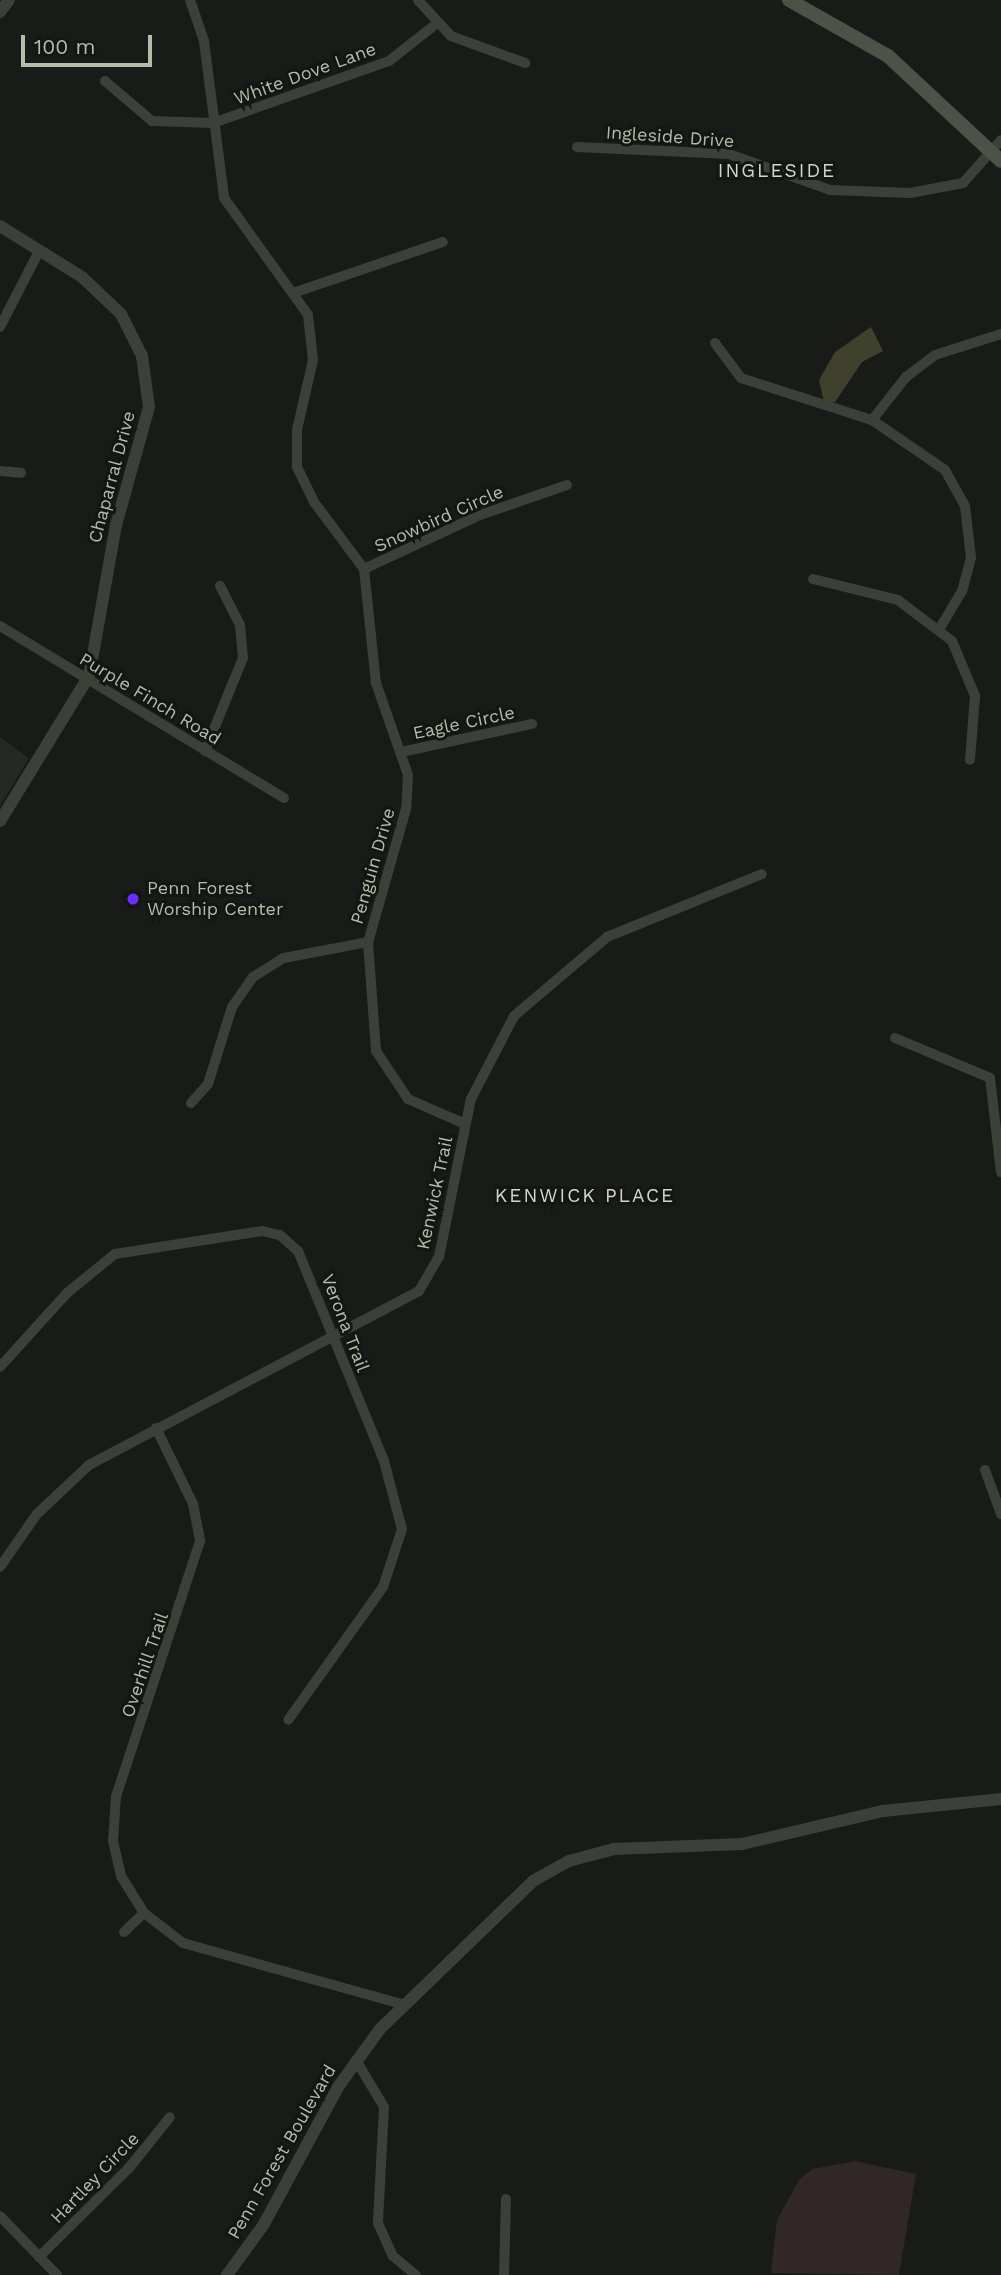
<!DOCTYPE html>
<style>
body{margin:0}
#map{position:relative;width:1001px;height:2275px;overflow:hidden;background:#191b18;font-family:"Work Sans",sans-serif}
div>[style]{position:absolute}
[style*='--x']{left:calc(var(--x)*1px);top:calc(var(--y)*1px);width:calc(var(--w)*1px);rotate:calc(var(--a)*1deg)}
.built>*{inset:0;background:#262824}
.green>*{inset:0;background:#312628}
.water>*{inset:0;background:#3f412d}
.minor>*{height:10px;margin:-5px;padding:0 5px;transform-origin:5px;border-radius:5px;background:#3d4039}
.tertiary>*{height:12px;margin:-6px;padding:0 6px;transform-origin:6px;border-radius:6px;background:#3d4039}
.secondary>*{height:14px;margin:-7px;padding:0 7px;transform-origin:7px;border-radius:7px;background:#4d5147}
.dots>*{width:19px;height:19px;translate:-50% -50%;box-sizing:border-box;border:4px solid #141613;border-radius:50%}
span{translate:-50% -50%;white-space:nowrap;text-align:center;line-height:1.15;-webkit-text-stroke:6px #141613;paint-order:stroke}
.street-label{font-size:18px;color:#b5bcaa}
.poi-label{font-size:18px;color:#b5bcaa}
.left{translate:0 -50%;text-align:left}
.neighbourhood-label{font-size:19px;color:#d3d7cb;letter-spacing:2px}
.scale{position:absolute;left:21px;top:35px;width:131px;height:32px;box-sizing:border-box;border:4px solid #b5bcaa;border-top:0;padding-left:9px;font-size:21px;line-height:24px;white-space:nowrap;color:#b5bcaa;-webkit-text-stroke:5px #141613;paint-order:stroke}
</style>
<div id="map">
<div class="built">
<i style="clip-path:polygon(0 737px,29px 758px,0 806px)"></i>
</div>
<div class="green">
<i style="clip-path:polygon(855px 2161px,916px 2174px,899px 2275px,771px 2273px,777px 2220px,799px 2180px,812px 2169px)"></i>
</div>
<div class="water">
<i style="clip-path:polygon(871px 327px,883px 351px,862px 362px,835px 402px,824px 402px,819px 380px,835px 352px)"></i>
</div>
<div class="minor">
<i style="--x:190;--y:0;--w:43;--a:71.1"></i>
<i style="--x:204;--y:41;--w:158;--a:82.7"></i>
<i style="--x:224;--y:198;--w:144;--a:54.3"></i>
<i style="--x:308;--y:315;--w:45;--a:83.7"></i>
<i style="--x:313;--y:360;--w:72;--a:102.9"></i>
<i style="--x:297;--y:430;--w:37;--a:90"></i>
<i style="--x:297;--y:467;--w:39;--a:64"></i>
<i style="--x:314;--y:502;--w:84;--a:53.3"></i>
<i style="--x:364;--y:569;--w:115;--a:84"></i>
<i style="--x:376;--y:683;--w:97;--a:70.8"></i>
<i style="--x:408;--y:775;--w:34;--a:93"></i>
<i style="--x:406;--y:809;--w:138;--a:105.9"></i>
<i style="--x:368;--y:942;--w:109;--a:85.8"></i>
<i style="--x:376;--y:1051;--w:58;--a:56.3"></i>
<i style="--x:408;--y:1099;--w:62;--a:23.7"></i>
<i style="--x:418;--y:0;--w:49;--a:47.5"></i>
<i style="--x:451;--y:36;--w:79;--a:20"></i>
<i style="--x:105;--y:81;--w:62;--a:40.4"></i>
<i style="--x:152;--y:121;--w:61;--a:1.9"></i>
<i style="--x:213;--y:123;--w:187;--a:-19.4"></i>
<i style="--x:389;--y:61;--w:60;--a:-38.2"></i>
<i style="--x:577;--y:147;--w:152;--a:2.6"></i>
<i style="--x:729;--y:154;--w:107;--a:19.6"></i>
<i style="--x:830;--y:190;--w:80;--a:2.1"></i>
<i style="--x:910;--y:193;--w:54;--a:-10.7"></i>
<i style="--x:963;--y:183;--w:57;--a:-48.5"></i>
<i style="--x:296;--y:292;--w:155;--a:-18.8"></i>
<i style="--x:0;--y:327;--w:83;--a:-62.8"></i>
<i style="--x:715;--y:343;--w:44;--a:53.4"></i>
<i style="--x:741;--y:378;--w:138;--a:17.8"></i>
<i style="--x:872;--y:420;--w:88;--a:34.4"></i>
<i style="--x:945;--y:470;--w:41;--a:60.9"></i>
<i style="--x:965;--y:506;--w:52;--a:83.4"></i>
<i style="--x:971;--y:558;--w:34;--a:105"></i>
<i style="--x:962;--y:591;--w:43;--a:120.7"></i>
<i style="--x:872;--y:420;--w:55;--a:-51.7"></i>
<i style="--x:906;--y:377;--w:36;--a:-37"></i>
<i style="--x:935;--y:355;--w:69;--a:-17.7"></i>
<i style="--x:0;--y:471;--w:21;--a:5"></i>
<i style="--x:364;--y:569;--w:128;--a:-25"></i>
<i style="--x:480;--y:515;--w:92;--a:-19"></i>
<i style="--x:813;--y:579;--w:88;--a:13.9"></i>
<i style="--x:898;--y:600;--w:68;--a:37.2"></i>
<i style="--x:952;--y:641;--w:60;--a:67.3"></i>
<i style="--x:975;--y:696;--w:64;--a:94.5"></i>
<i style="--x:0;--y:626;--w:332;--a:31.2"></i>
<i style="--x:205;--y:751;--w:100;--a:-67.8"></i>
<i style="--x:243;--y:658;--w:33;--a:-95"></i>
<i style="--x:240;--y:625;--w:44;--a:-117.1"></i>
<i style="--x:401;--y:752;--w:134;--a:-12.1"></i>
<i style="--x:895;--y:1038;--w:103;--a:22.8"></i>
<i style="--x:990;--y:1078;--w:95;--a:83.3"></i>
<i style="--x:191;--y:1103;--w:25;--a:-48"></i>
<i style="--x:208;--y:1084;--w:81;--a:-72.7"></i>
<i style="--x:232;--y:1007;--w:37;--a:-55"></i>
<i style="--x:253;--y:977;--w:36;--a:-32"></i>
<i style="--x:284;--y:958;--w:86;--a:-10.8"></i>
<i style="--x:0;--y:1367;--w:100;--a:-47.8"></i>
<i style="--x:67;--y:1293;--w:62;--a:-39.1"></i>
<i style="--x:115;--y:1254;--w:149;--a:-8.9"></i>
<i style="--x:262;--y:1231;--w:18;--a:13"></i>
<i style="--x:280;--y:1235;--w:24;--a:42"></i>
<i style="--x:298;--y:1251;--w:227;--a:67.7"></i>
<i style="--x:384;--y:1461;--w:70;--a:75.2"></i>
<i style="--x:402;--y:1529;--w:61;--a:108.1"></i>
<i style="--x:383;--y:1587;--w:163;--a:125.5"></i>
<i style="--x:156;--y:1428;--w:85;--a:64"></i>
<i style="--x:193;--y:1504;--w:38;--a:79"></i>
<i style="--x:200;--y:1541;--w:268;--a:108.2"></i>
<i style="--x:116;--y:1796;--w:45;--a:93.8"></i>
<i style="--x:113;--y:1841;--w:36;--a:77"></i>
<i style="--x:121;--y:1876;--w:44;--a:58.1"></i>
<i style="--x:144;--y:1913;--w:49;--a:37.6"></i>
<i style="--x:183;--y:1943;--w:226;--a:15.6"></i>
<i style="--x:985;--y:1470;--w:47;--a:70"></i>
<i style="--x:0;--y:1567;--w:65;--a:-55.1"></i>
<i style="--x:37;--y:1514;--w:71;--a:-43.3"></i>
<i style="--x:89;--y:1465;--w:373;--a:-27.8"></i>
<i style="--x:419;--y:1291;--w:39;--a:-60"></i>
<i style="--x:439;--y:1257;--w:161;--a:-78.6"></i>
<i style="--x:471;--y:1099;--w:93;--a:-62.6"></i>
<i style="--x:514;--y:1016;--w:122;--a:-40.3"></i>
<i style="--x:607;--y:937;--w:167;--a:-22.1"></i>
<i style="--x:124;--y:1932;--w:28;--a:-44"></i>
<i style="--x:356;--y:2060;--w:55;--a:59.2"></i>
<i style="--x:384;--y:2107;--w:116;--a:93"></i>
<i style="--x:378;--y:2223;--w:36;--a:66"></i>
<i style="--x:393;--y:2256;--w:30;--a:40"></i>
<i style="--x:0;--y:2216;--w:82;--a:46"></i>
<i style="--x:39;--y:2257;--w:127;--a:-44.7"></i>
<i style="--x:129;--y:2168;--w:65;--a:-51.2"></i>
<i style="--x:504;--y:2275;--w:76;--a:-88.5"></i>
</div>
<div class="tertiary">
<i style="--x:0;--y:12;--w:15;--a:-53"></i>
<i style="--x:0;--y:226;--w:97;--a:31.9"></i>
<i style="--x:82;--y:277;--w:54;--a:43.5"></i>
<i style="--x:121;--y:314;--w:47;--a:63.4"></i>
<i style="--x:142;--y:356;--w:51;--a:82.2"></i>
<i style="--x:149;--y:407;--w:123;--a:105.6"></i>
<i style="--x:116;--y:525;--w:153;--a:100.1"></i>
<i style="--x:89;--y:676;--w:170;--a:121.5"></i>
<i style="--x:227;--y:2275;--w:63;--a:-54"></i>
<i style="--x:264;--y:2224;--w:156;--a:-61.6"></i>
<i style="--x:338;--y:2087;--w:72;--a:-54.1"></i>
<i style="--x:380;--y:2029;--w:213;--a:-44"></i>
<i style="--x:533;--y:1881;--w:41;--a:-29.1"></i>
<i style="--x:569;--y:1861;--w:47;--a:-14.9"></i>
<i style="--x:614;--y:1849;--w:128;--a:-2.2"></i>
<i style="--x:742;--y:1844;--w:145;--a:-13.2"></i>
<i style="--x:883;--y:1811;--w:119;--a:-5.8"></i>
</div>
<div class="secondary">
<i style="--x:789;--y:0;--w:114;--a:29.5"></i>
<i style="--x:888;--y:56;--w:154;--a:42.9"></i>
</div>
<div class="dots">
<i style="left:133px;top:899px;background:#6f2cff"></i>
</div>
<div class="street-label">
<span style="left:305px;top:74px;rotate:-20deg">White Dove Lane</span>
<span style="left:670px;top:137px;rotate:4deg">Ingleside Drive</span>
<span style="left:112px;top:477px;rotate:-75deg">Chaparral Drive</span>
<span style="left:439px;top:519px;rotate:-24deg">Snowbird Circle</span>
<span style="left:150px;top:699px;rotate:31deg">Purple Finch Road</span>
<span style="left:464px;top:723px;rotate:-12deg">Eagle Circle</span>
<span style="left:373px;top:866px;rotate:-74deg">Penguin Drive</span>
<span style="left:435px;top:1193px;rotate:-78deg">Kenwick Trail</span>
<span style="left:345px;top:1323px;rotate:69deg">Verona Trail</span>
<span style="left:145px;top:1665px;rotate:-71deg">Overhill Trail</span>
<span style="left:282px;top:2152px;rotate:-60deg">Penn Forest Boulevard</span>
<span style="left:95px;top:2178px;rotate:-46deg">Hartley Circle</span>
</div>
<div class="poi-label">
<span class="left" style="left:147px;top:899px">Penn Forest<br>Worship Center</span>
</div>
<div class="neighbourhood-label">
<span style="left:777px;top:171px">INGLESIDE</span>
<span style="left:585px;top:1196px">KENWICK PLACE</span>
</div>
<div class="scale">100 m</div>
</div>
